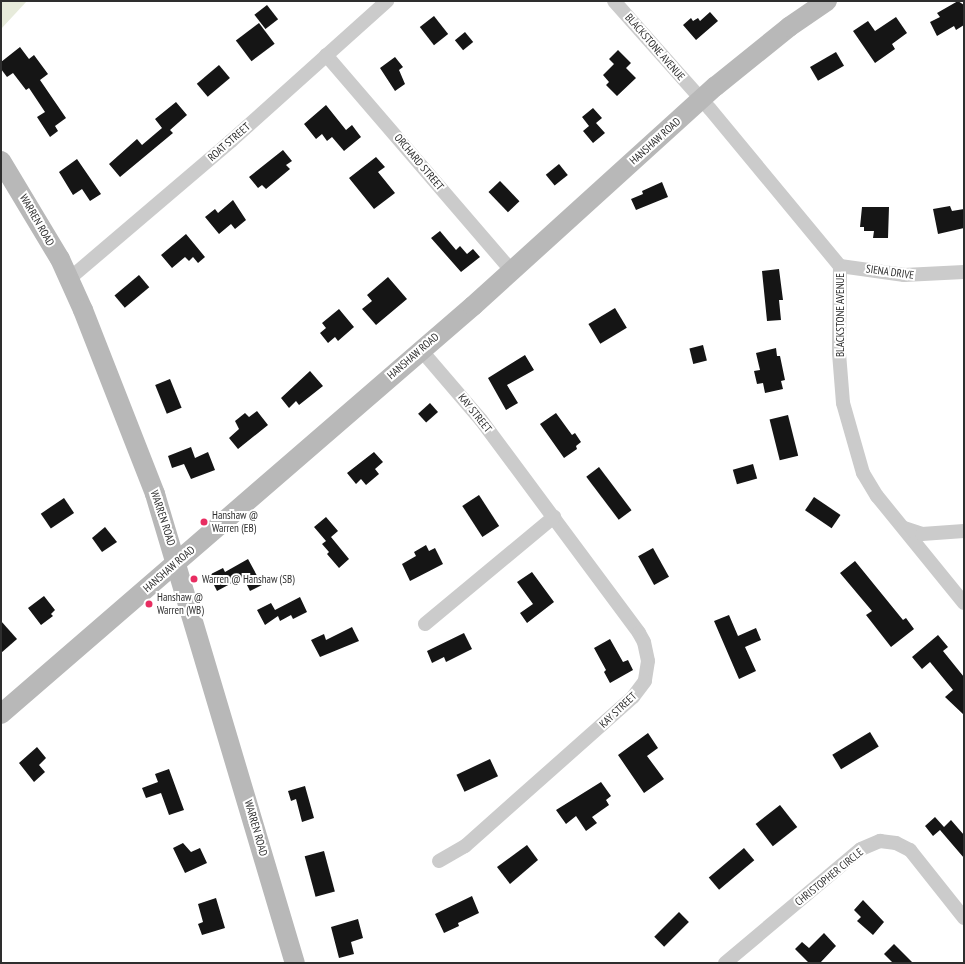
<!DOCTYPE html>
<style>
body{margin:0}
#map{position:relative;width:965px;height:964px;overflow:hidden;background:#fff;font-family:"PT Sans Narrow",sans-serif}
div>[style]{position:absolute}
[style*='--x']{left:calc(var(--x)*1px);top:calc(var(--y)*1px);width:calc(var(--w)*1px);rotate:calc(var(--a)*1deg)}
.green>*{inset:0;background:#e7ebdb}
.building>*{inset:0;background:#151515;transform-origin:0 0}
.street>*{height:14px;margin:-7px;padding:0 7px;transform-origin:7px;border-radius:7px;background:#cbcbcb}
.secondary>*{height:20px;margin:-10px;padding:0 10px;transform-origin:10px;border-radius:10px;background:#b8b8b8}
.dots>*{width:11px;height:11px;translate:-50% -50%;box-sizing:border-box;border:2px solid #fff;border-radius:50%}
span{translate:-50% -50%;white-space:nowrap;text-align:center;line-height:1.15;-webkit-text-stroke:4px #fff;paint-order:stroke}
.street-label{font-size:11px;color:#2e2e2e}
.poi-label{font-size:11px;color:#2e2e2e}
.left{translate:0 -50%;text-align:left}
.frame{position:absolute;inset:0;border:2px solid #2e2e2e;pointer-events:none}
</style>
<div id="map">
<div class="green">
<i style="clip-path:polygon(1px 1px,27px 1px,1px 29px)"></i>
</div>
<div class="building">
<i style="clip-path:polygon(958px 1px,964px 5px,964px 25px,956px 30px,954px 26px,937px 36px,930px 22px,940px 17px,937px 13px)"></i>
<i style="left:267px;top:5px;width:18px;height:16px;rotate:52deg"></i>
<i style="clip-path:polygon(710px 12px,718px 21px,696px 40px,683px 25px,691px 18px,693px 21px,698px 18px,700px 21px)"></i>
<i style="left:434px;top:16px;width:23px;height:18px;rotate:52deg"></i>
<i style="clip-path:polygon(896px 17px,907px 33px,892px 44px,895px 49px,875px 63px,853px 31px,868px 21px,875px 31px)"></i>
<i style="left:259px;top:23px;width:26px;height:29px;rotate:53deg"></i>
<i style="left:465px;top:32px;width:13px;height:13px;rotate:51deg"></i>
<i style="clip-path:polygon(20px 47px,29px 59px,34px 55px,48px 74px,40px 80px,66px 118px,55px 126px,58px 131px,50px 137px,37px 117px,45px 112px,29px 88px,26px 90px,13px 73px,7px 77px,1px 69px,1px 62px)"></i>
<i style="clip-path:polygon(618px 50px,631px 63px,626px 68px,636px 78px,617px 96px,606px 85px,609px 82px,603px 75px,614px 64px,609px 59px)"></i>
<i style="left:836px;top:52px;width:16px;height:30px;rotate:60deg"></i>
<i style="clip-path:polygon(395px 57px,403px 67px,399px 70px,405px 84px,395px 91px,380px 68px)"></i>
<i style="left:219px;top:65px;width:17px;height:29px;rotate:50deg"></i>
<i style="clip-path:polygon(176px 102px,187px 115px,170px 130px,173px 133px,120px 177px,109px 164px,137px 139px,142px 145px,162px 128px,155px 119px)"></i>
<i style="clip-path:polygon(326px 105px,346px 130px,352px 125px,361px 137px,344px 151px,332px 137px,327px 141px,322px 134px,316px 139px,304px 124px)"></i>
<i style="clip-path:polygon(593px 108px,602px 118px,596px 123px,605px 133px,593px 143px,583px 131px,589px 126px,582px 117px)"></i>
<i style="clip-path:polygon(283px 150px,292px 161px,286px 165px,290px 169px,266px 189px,262px 185px,258px 188px,249px 177px)"></i>
<i style="clip-path:polygon(376px 157px,385px 167px,378px 172px,395px 193px,374px 209px,349px 178px)"></i>
<i style="clip-path:polygon(77px 159px,101px 194px,90px 201px,82px 189px,73px 195px,59px 172px)"></i>
<i style="left:559px;top:164px;width:14px;height:17px;rotate:51deg"></i>
<i style="left:500px;top:181px;width:28px;height:16px;rotate:46deg"></i>
<i style="clip-path:polygon(662px 182px,668px 197px,636px 210px,631px 199px,643px 194px,642px 191px)"></i>
<i style="clip-path:polygon(233px 200px,246px 220px,235px 229px,231px 224px,219px 234px,205px 217px,215px 209px,218px 213px)"></i>
<i style="clip-path:polygon(950px 206px,952px 211px,964px 209px,964px 228px,938px 234px,933px 209px)"></i>
<i style="clip-path:polygon(862px 207px,889px 207px,888px 238px,873px 238px,874px 231px,864px 231px,864px 227px,860px 227px)"></i>
<i style="clip-path:polygon(440px 231px,456px 250px,460px 246px,467px 254px,473px 249px,480px 257px,461px 272px,431px 238px)"></i>
<i style="clip-path:polygon(186px 234px,205px 257px,198px 263px,193px 257px,189px 261px,185px 257px,172px 268px,161px 255px)"></i>
<i style="clip-path:polygon(779px 269px,783px 300px,779px 300px,781px 320px,767px 321px,762px 271px)"></i>
<i style="left:139px;top:275px;width:16px;height:32px;rotate:50deg"></i>
<i style="clip-path:polygon(388px 277px,407px 299px,376px 325px,362px 309px,372px 301px,367px 295px)"></i>
<i style="left:615px;top:308px;width:23px;height:31px;rotate:59deg"></i>
<i style="clip-path:polygon(339px 309px,354px 327px,338px 341px,335px 337px,328px 343px,320px 333px,326px 328px,322px 323px)"></i>
<i style="left:703px;top:345px;width:16px;height:14px;rotate:76deg"></i>
<i style="clip-path:polygon(776px 348px,777px 356px,780px 356px,785px 380px,781px 381px,783px 389px,765px 393px,763px 383px,757px 384px,754px 371px,760px 370px,756px 353px)"></i>
<i style="clip-path:polygon(525px 355px,534px 370px,507px 385px,518px 403px,506px 410px,488px 378px)"></i>
<i style="clip-path:polygon(310px 371px,323px 386px,299px 405px,296px 401px,289px 408px,281px 398px)"></i>
<i style="left:170px;top:379px;width:31px;height:16px;rotate:68deg"></i>
<i style="left:430px;top:403px;width:12px;height:16px;rotate:48deg"></i>
<i style="clip-path:polygon(257px 411px,268px 425px,238px 449px,229px 438px,239px 429px,235px 421px,245px 413px,249px 417px)"></i>
<i style="clip-path:polygon(556px 413px,572px 435px,575px 433px,581px 442px,576px 446px,577px 449px,564px 458px,540px 424px)"></i>
<i style="left:788px;top:415px;width:42px;height:19px;rotate:76deg"></i>
<i style="clip-path:polygon(191px 447px,195px 458px,208px 452px,215px 470px,191px 479px,184px 464px,172px 468px,168px 456px)"></i>
<i style="clip-path:polygon(374px 452px,383px 462px,375px 469px,379px 474px,366px 485px,361px 479px,356px 484px,347px 473px)"></i>
<i style="left:753px;top:464px;width:15px;height:21px;rotate:74deg"></i>
<i style="left:599px;top:467px;width:54px;height:16px;rotate:53deg"></i>
<i style="left:479px;top:495px;width:37px;height:20px;rotate:57deg"></i>
<i style="left:814px;top:497px;width:32px;height:16px;rotate:34deg"></i>
<i style="left:64px;top:498px;width:18px;height:28px;rotate:56deg"></i>
<i style="clip-path:polygon(326px 517px,338px 531px,331px 537px,349px 559px,339px 568px,327px 554px,329px 552px,322px 544px,326px 541px,314px 527px)"></i>
<i style="clip-path:polygon(105px 527px,117px 542px,102px 552px,92px 538px)"></i>
<i style="clip-path:polygon(426px 545px,429px 551px,435px 548px,443px 564px,410px 581px,402px 564px,416px 556px,414px 552px)"></i>
<i style="left:653px;top:548px;width:33px;height:17px;rotate:61deg"></i>
<i style="clip-path:polygon(248px 559px,262px 585px,250px 591px,243px 577px,217px 591px,209px 575px,223px 568px,225px 572px)"></i>
<i style="clip-path:polygon(855px 561px,903px 620px,906px 618px,914px 629px,891px 647px,866px 615px,872px 611px,840px 573px)"></i>
<i style="clip-path:polygon(532px 572px,554px 602px,527px 623px,520px 613px,533px 604px,517px 582px)"></i>
<i style="clip-path:polygon(44px 596px,55px 610px,51px 614px,53px 616px,41px 625px,28px 608px)"></i>
<i style="clip-path:polygon(300px 597px,307px 612px,293px 619px,291px 615px,280px 621px,278px 616px,265px 625px,257px 610px,271px 603px,275px 610px)"></i>
<i style="clip-path:polygon(729px 615px,738px 636px,756px 628px,761px 640px,745px 647px,756px 671px,739px 679px,714px 621px)"></i>
<i style="clip-path:polygon(1px 621px,17px 639px,1px 653px)"></i>
<i style="clip-path:polygon(352px 627px,359px 641px,320px 657px,311px 640px,324px 634px,326px 640px)"></i>
<i style="clip-path:polygon(464px 633px,472px 649px,446px 662px,444px 657px,432px 663px,427px 651px)"></i>
<i style="clip-path:polygon(938px 635px,948px 647px,943px 651px,964px 677px,964px 715px,945px 697px,953px 690px,930px 662px,922px 669px,912px 657px)"></i>
<i style="clip-path:polygon(610px 639px,623px 662px,628px 660px,633px 670px,610px 683px,604px 672px,606px 670px,594px 648px)"></i>
<i style="left:870px;top:732px;width:17px;height:44px;rotate:59deg"></i>
<i style="clip-path:polygon(648px 733px,658px 748px,647px 756px,664px 779px,644px 793px,618px 755px)"></i>
<i style="clip-path:polygon(37px 747px,46px 758px,39px 765px,45px 772px,34px 782px,19px 763px)"></i>
<i style="left:490px;top:759px;width:19px;height:37px;rotate:65deg"></i>
<i style="clip-path:polygon(169px 769px,184px 810px,169px 815px,161px 793px,146px 798px,142px 788px,158px 782px,155px 774px)"></i>
<i style="clip-path:polygon(601px 782px,611px 796px,606px 800px,609px 805px,592px 817px,597px 823px,586px 831px,576px 816px,566px 824px,556px 810px)"></i>
<i style="clip-path:polygon(305px 786px,314px 818px,302px 822px,296px 799px,291px 801px,288px 791px)"></i>
<i style="left:780px;top:805px;width:28px;height:31px;rotate:52deg"></i>
<i style="clip-path:polygon(935px 817px,944px 827px,951px 820px,964px 835px,964px 858px,940px 830px,933px 836px,925px 826px)"></i>
<i style="clip-path:polygon(183px 843px,191px 852px,200px 848px,207px 863px,185px 873px,173px 848px)"></i>
<i style="clip-path:polygon(527px 845px,538px 860px,510px 884px,497px 867px)"></i>
<i style="left:744px;top:848px;width:16px;height:46px;rotate:50deg"></i>
<i style="left:324px;top:851px;width:42px;height:20px;rotate:75deg"></i>
<i style="clip-path:polygon(472px 896px,479px 913px,458px 923px,459px 926px,444px 933px,435px 914px)"></i>
<i style="clip-path:polygon(216px 898px,225px 928px,202px 935px,198px 924px,203px 922px,198px 904px)"></i>
<i style="clip-path:polygon(863px 900px,884px 922px,873px 935px,857px 921px,861px 917px,854px 910px)"></i>
<i style="left:679px;top:912px;width:14px;height:35px;rotate:45deg"></i>
<i style="clip-path:polygon(358px 919px,363px 938px,351px 942px,354px 954px,339px 958px,331px 927px)"></i>
<i style="clip-path:polygon(824px 933px,836px 946px,820px 963px,809px 963px,795px 949px,802px 942px,809px 948px)"></i>
<i style="clip-path:polygon(894px 944px,913px 963px,893px 963px,884px 954px)"></i>
</div>
<div class="street">
<i style="--x:614;--y:1;--w:144;--a:48.4"></i>
<i style="--x:710;--y:109;--w:204;--a:50.4"></i>
<i style="--x:840;--y:266;--w:87;--a:90.7"></i>
<i style="--x:839;--y:353;--w:50;--a:85.4"></i>
<i style="--x:843;--y:403;--w:73;--a:74.1"></i>
<i style="--x:863;--y:473;--w:27;--a:59"></i>
<i style="--x:877;--y:496;--w:138;--a:50.9"></i>
<i style="--x:326;--y:55;--w:285;--a:49.3"></i>
<i style="--x:840;--y:266;--w:65;--a:8"></i>
<i style="--x:904;--y:275;--w:60;--a:-2.9"></i>
<i style="--x:69;--y:279;--w:213;--a:-40.4"></i>
<i style="--x:231;--y:141;--w:210;--a:-41.9"></i>
<i style="--x:421;--y:350;--w:92;--a:49.4"></i>
<i style="--x:481;--y:420;--w:265;--a:53.4"></i>
<i style="--x:639;--y:633;--w:10;--a:61"></i>
<i style="--x:644;--y:642;--w:19;--a:78"></i>
<i style="--x:648;--y:661;--w:20;--a:99"></i>
<i style="--x:645;--y:681;--w:20;--a:127"></i>
<i style="--x:633;--y:697;--w:225;--a:138.4"></i>
<i style="--x:465;--y:846;--w:30;--a:150"></i>
<i style="--x:904;--y:528;--w:19;--a:18"></i>
<i style="--x:922;--y:534;--w:42;--a:-4.1"></i>
<i style="--x:425;--y:624;--w:168;--a:-39.7"></i>
<i style="--x:725;--y:963;--w:177;--a:-40"></i>
<i style="--x:861;--y:849;--w:21;--a:-23"></i>
<i style="--x:880;--y:841;--w:16;--a:7"></i>
<i style="--x:896;--y:843;--w:16;--a:27"></i>
<i style="--x:910;--y:850;--w:87;--a:51.5"></i>
</div>
<div class="secondary">
<i style="--x:1;--y:161;--w:114;--a:59"></i>
<i style="--x:60;--y:259;--w:56;--a:65.7"></i>
<i style="--x:83;--y:310;--w:198;--a:68.6"></i>
<i style="--x:155;--y:494;--w:489;--a:73.4"></i>
<i style="--x:1;--y:714;--w:624;--a:-40.84"></i>
<i style="--x:473;--y:306;--w:328;--a:-42.2"></i>
<i style="--x:716;--y:86;--w:94;--a:-38.9"></i>
<i style="--x:789;--y:27;--w:46;--a:-34.4"></i>
</div>
<div class="dots">
<i style="left:204px;top:522px;background:#e82d61"></i>
<i style="left:194px;top:579px;background:#e82d61"></i>
<i style="left:149px;top:604px;background:#e82d61"></i>
</div>
<div class="street-label">
<span style="left:655px;top:47px;rotate:49deg">BLACKSTONE AVENUE</span>
<span style="left:655px;top:141px;rotate:-42deg">HANSHAW ROAD</span>
<span style="left:229px;top:142px;rotate:-41deg">ROAT STREET</span>
<span style="left:419px;top:162px;rotate:50deg">ORCHARD STREET</span>
<span style="left:37px;top:220px;rotate:60deg">WARREN ROAD</span>
<span style="left:890px;top:272px;rotate:8deg">SIENA DRIVE</span>
<span style="left:840px;top:315px;rotate:-90deg">BLACKSTONE AVENUE</span>
<span style="left:413px;top:356px;rotate:-41deg">HANSHAW ROAD</span>
<span style="left:475px;top:413px;rotate:51deg">KAY STREET</span>
<span style="left:163px;top:518px;rotate:72deg">WARREN ROAD</span>
<span style="left:169px;top:569px;rotate:-41deg">HANSHAW ROAD</span>
<span style="left:618px;top:710px;rotate:-43deg">KAY STREET</span>
<span style="left:256px;top:828px;rotate:74deg">WARREN ROAD</span>
<span style="left:829px;top:877px;rotate:-39deg">CHRISTOPHER CIRCLE</span>
</div>
<div class="poi-label">
<span class="left" style="left:212px;top:522px">Hanshaw @<br>Warren (EB)</span>
<span class="left" style="left:202px;top:579px">Warren @ Hanshaw (SB)</span>
<span class="left" style="left:157px;top:604px">Hanshaw @<br>Warren (WB)</span>
</div>
<div class="frame"></div>
</div>
